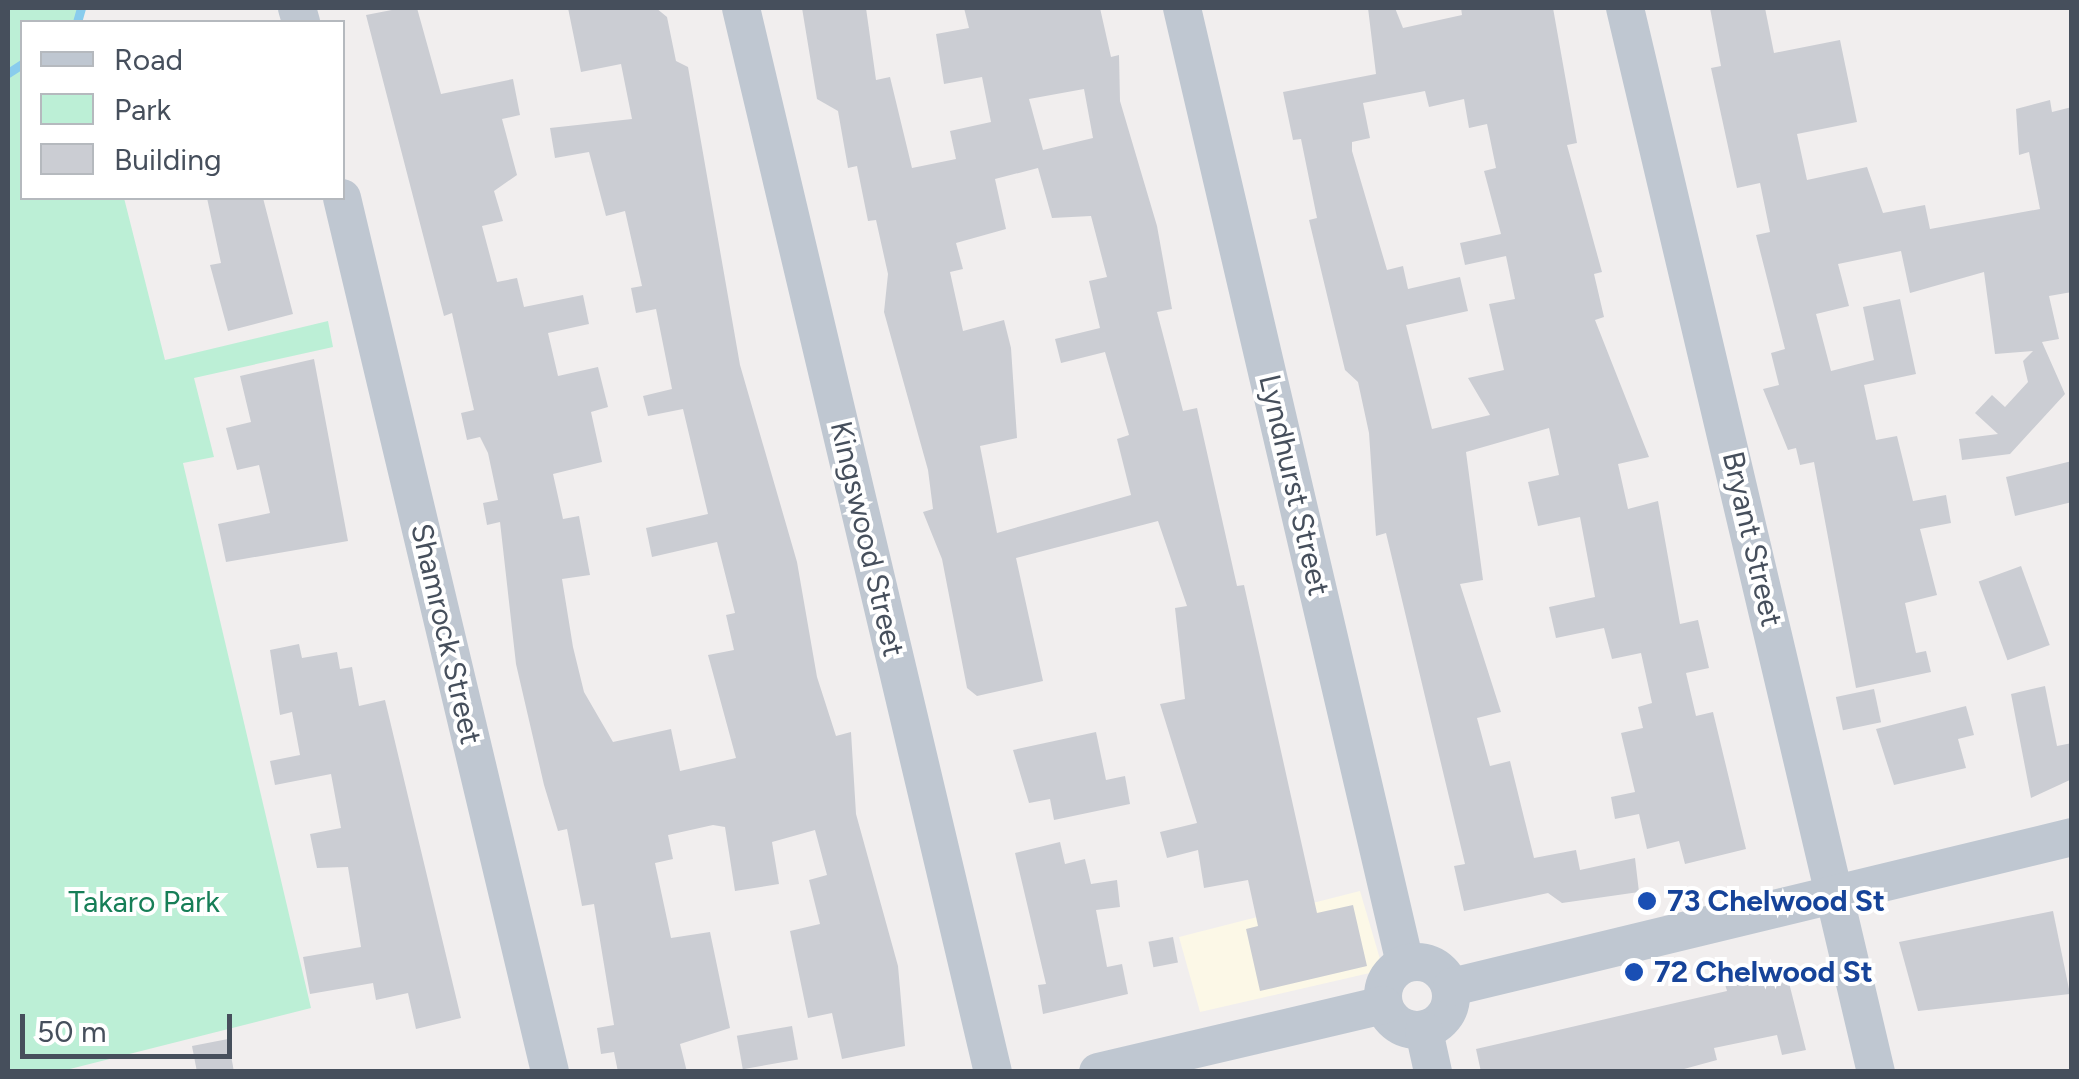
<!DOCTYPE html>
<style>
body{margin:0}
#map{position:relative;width:2079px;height:1079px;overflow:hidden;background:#f1eeee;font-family:Figtree,sans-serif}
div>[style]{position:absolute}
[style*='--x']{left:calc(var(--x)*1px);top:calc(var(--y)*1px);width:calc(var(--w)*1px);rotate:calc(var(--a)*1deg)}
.commercial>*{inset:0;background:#fcf8e7}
.green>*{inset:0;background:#bcefd6}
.stream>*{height:9px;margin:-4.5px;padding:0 4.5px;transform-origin:4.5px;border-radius:4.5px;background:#89cced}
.building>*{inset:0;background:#cbcdd3;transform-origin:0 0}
.minor>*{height:38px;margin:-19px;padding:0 19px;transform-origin:19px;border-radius:19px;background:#bfc7d1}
.minor>.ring{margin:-19px;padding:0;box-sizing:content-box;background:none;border:38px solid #bfc7d1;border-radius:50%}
.dots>*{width:28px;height:28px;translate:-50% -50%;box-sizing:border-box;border:5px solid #fff;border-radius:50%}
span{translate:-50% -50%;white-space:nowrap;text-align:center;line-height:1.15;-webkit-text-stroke:8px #fff;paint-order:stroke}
.street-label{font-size:30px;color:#464f5c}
.transit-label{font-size:30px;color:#164399;font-weight:700}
.left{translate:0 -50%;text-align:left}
.park-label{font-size:30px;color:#167e57}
.frame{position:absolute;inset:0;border:10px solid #464f5c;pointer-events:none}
.legend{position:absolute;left:20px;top:20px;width:325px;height:180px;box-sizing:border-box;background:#fff;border:2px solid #b5b9be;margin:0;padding:12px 18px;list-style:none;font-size:30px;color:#464f5c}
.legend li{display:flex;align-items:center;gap:20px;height:50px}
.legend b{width:50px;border:2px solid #b5b9be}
.scale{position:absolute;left:20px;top:1014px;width:212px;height:45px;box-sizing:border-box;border:5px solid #464f5c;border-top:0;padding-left:12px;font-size:30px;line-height:35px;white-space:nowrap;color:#464f5c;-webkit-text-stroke:8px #fff;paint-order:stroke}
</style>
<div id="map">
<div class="commercial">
<i style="clip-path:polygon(1360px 891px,1380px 959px,1374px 972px,1200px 1012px,1179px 937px)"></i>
</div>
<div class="green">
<i style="clip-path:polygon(8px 8px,85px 8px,81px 22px,22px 22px,22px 198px,124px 198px,165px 360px,328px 321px,333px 347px,194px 378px,214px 457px,183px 463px,311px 1008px,58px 1072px,8px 1071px)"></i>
</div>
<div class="stream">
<i style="--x:77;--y:22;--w:15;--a:-74"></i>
<i style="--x:8;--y:73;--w:17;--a:-33"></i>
</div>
<div class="building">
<i style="clip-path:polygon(402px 8px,417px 8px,441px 94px,513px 79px,520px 115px,502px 119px,517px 175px,494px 191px,503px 221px,482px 226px,497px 282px,517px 278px,524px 307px,583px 295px,589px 324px,548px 333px,558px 376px,598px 367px,608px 407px,591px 412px,602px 462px,553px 474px,563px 519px,579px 516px,590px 575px,562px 579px,573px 647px,584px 692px,613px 742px,671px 729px,680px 771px,736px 758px,708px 655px,734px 650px,726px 615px,735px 613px,717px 542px,652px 557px,646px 528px,708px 514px,683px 409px,648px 416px,643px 396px,672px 389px,656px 309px,636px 313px,631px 288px,642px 286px,625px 211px,606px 216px,589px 152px,555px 158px,550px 128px,632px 119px,621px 64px,581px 72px,568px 8px,656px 8px,667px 17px,676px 61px,688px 67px,740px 365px,797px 562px,817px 677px,836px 736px,851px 732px,856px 814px,898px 966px,905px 1046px,842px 1059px,832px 1013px,808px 1018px,790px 931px,820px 924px,809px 880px,827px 875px,815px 830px,772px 842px,779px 884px,735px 891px,725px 827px,713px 825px,668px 835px,673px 859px,655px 863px,671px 938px,710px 932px,730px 1028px,680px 1044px,687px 1072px,618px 1072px,614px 1052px,601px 1054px,597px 1028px,614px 1025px,594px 904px,582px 906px,567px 829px,558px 831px,544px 785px,516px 664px,500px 522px,487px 525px,483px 503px,498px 500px,488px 453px,480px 437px,467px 440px,461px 413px,474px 410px,452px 313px,444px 316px,366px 15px)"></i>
<i style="clip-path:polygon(evenodd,802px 8px,866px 8px,876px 80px,890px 77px,912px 168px,956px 159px,950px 131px,991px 122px,982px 77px,944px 84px,936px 34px,969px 28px,964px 8px,1100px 8px,1111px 57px,1119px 55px,1120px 101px,1157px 226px,1172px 309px,1157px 312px,1183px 411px,1197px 408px,1237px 586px,1244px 585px,1317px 913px,1353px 905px,1367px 966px,1260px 991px,1246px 929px,1258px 926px,1248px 880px,1204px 888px,1198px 850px,1167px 858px,1160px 832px,1197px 823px,1160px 704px,1185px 699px,1175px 608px,1187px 606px,1158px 521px,1016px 558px,1043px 681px,977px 696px,967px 688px,942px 559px,923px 512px,933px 509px,928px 470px,884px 312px,888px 274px,876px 220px,868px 221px,857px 166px,848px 168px,838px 111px,817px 99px,802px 8px,1084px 89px,1093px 138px,1043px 150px,1029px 99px,1084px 89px,802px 8px,1038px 168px,1052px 218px,1091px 216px,1107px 277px,1089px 281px,1100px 328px,1055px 339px,1061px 363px,1105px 352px,1129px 435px,1117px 439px,1131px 495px,997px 533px,980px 446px,1017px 438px,1011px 348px,1004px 320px,963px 331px,950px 272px,963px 269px,956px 243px,1006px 229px,995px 179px,1038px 168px)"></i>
<i style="clip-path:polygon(evenodd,1368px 8px,1395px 8px,1403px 28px,1462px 15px,1461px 8px,1553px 8px,1577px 143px,1567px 145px,1602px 272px,1594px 274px,1604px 317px,1595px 320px,1649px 457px,1618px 464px,1628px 509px,1658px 501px,1680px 624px,1698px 620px,1709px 668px,1686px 673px,1696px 716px,1713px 712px,1746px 849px,1685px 864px,1679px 841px,1647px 849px,1639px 814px,1615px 819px,1611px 797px,1635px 792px,1621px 733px,1643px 728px,1638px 707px,1652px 703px,1641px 653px,1612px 659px,1604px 628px,1556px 638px,1549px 607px,1595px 597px,1580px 517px,1538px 526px,1528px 482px,1559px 475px,1549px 428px,1466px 452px,1483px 580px,1460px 584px,1501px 712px,1477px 718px,1490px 766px,1510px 761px,1534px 858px,1576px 850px,1580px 870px,1635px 858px,1639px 892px,1562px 903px,1548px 893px,1464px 911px,1454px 866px,1465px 864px,1386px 533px,1376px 536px,1369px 433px,1358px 382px,1345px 370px,1309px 220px,1317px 218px,1301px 139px,1293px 140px,1283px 92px,1376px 74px,1368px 8px,1425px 91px,1429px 107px,1464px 99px,1469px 128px,1487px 124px,1496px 168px,1484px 171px,1501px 234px,1460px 243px,1465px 265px,1506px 256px,1515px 299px,1489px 304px,1504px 370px,1468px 378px,1490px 415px,1432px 429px,1406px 325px,1468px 311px,1460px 277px,1408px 289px,1403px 266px,1387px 270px,1352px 151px,1352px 142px,1370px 138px,1363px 103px,1425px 91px)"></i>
<i style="clip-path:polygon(1710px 8px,1765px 8px,1774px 53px,1840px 40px,1857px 122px,1797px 134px,1807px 180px,1867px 167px,1883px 213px,1925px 205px,1930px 229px,2040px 209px,2029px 152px,2019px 155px,2016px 109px,2050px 100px,2052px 112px,2072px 107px,2072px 292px,2049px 296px,2059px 339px,2042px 342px,2065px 394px,2010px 454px,1962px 460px,1959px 439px,1998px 434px,1975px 413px,1992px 395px,2005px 407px,2028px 382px,2023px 361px,2033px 351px,1995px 354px,1984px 272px,1910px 293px,1901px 251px,1838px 264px,1849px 306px,1816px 314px,1831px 371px,1874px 360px,1863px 307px,1900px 299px,1916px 374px,1864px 385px,1876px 440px,1897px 436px,1913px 501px,1946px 495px,1951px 523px,1920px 529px,1937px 595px,1905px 603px,1916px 653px,1926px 651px,1931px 672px,1856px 688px,1814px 462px,1800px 465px,1796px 448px,1788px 450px,1763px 389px,1779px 385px,1771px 353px,1785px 349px,1756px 235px,1770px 232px,1760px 183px,1737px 188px,1711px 68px,1721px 66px)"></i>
<i style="clip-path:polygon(207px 198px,263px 198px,293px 314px,228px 331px,210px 265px,221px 263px)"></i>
<i style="clip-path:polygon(314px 359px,348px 541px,226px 562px,218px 524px,270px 513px,259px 465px,237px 470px,226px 428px,251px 422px,240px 376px)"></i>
<i style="clip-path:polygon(2072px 461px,2072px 502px,2015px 516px,2006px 477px)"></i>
<i style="left:2021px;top:566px;width:84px;height:45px;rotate:70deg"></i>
<i style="clip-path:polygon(299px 644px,302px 658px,337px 652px,340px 669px,352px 667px,359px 706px,385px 700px,461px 1018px,416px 1029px,408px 993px,376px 1000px,373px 983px,310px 994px,303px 957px,361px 947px,348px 867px,317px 868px,310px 834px,341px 828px,331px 774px,275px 785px,270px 761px,300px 755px,292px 712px,280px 715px,270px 650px)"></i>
<i style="clip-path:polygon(2045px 686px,2057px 746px,2072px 743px,2072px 779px,2031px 798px,2011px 694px)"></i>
<i style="left:1874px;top:689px;width:34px;height:39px;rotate:78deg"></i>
<i style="clip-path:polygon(1966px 706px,1974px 735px,1958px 739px,1966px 768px,1894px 785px,1876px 729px)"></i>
<i style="clip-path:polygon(1096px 732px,1106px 780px,1125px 776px,1130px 804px,1054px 820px,1050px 799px,1029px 803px,1013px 750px)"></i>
<i style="clip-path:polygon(1060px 842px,1065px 864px,1085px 859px,1091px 884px,1117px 880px,1120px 907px,1096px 910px,1107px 967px,1122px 964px,1128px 994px,1043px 1014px,1038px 985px,1046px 984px,1015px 853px)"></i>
<i style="clip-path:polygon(2053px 911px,2070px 994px,1918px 1011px,1899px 942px)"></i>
<i style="left:1173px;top:937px;width:26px;height:25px;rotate:79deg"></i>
<i style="clip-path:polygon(1785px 967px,1806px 1050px,1782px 1055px,1777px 1035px,1714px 1048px,1717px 1060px,1673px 1072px,1481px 1072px,1476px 1049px,1727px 991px,1724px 981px)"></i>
<i style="left:792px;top:1026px;width:34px;height:56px;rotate:80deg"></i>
<i style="clip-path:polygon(228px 1039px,234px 1072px,197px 1072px,192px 1046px)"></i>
</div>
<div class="minor">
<i style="--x:297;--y:8;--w:15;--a:74"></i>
<i style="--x:741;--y:8;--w:1093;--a:76.68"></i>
<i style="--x:1182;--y:8;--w:981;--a:76.86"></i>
<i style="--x:1625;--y:8;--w:1093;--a:76.73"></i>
<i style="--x:342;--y:198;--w:898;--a:76.61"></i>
<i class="ring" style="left:1383px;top:962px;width:30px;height:30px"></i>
<i style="--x:1452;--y:987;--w:638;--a:-13.6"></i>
<i style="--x:1424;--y:1031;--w:42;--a:77.6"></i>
<i style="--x:1098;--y:1072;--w:293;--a:-13.2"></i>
</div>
<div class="dots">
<i style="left:1647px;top:901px;background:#1a4fb4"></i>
<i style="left:1634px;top:972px;background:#1a4fb4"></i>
</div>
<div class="street-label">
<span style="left:1294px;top:485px;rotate:77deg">Lyndhurst Street</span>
<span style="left:867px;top:539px;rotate:77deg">Kingswood Street</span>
<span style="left:1752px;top:539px;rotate:77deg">Bryant Street</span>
<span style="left:446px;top:634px;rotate:77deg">Shamrock Street</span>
</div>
<div class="transit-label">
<span class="left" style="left:1667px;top:901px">73 Chelwood St</span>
<span class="left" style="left:1654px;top:972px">72 Chelwood St</span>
</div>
<div class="park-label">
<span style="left:144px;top:902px">Takaro Park</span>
</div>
<div class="frame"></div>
<ul class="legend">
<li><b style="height:12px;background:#bfc7d1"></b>Road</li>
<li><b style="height:28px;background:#bcefd6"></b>Park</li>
<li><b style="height:28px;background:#cbcdd3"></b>Building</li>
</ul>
<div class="scale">50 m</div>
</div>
